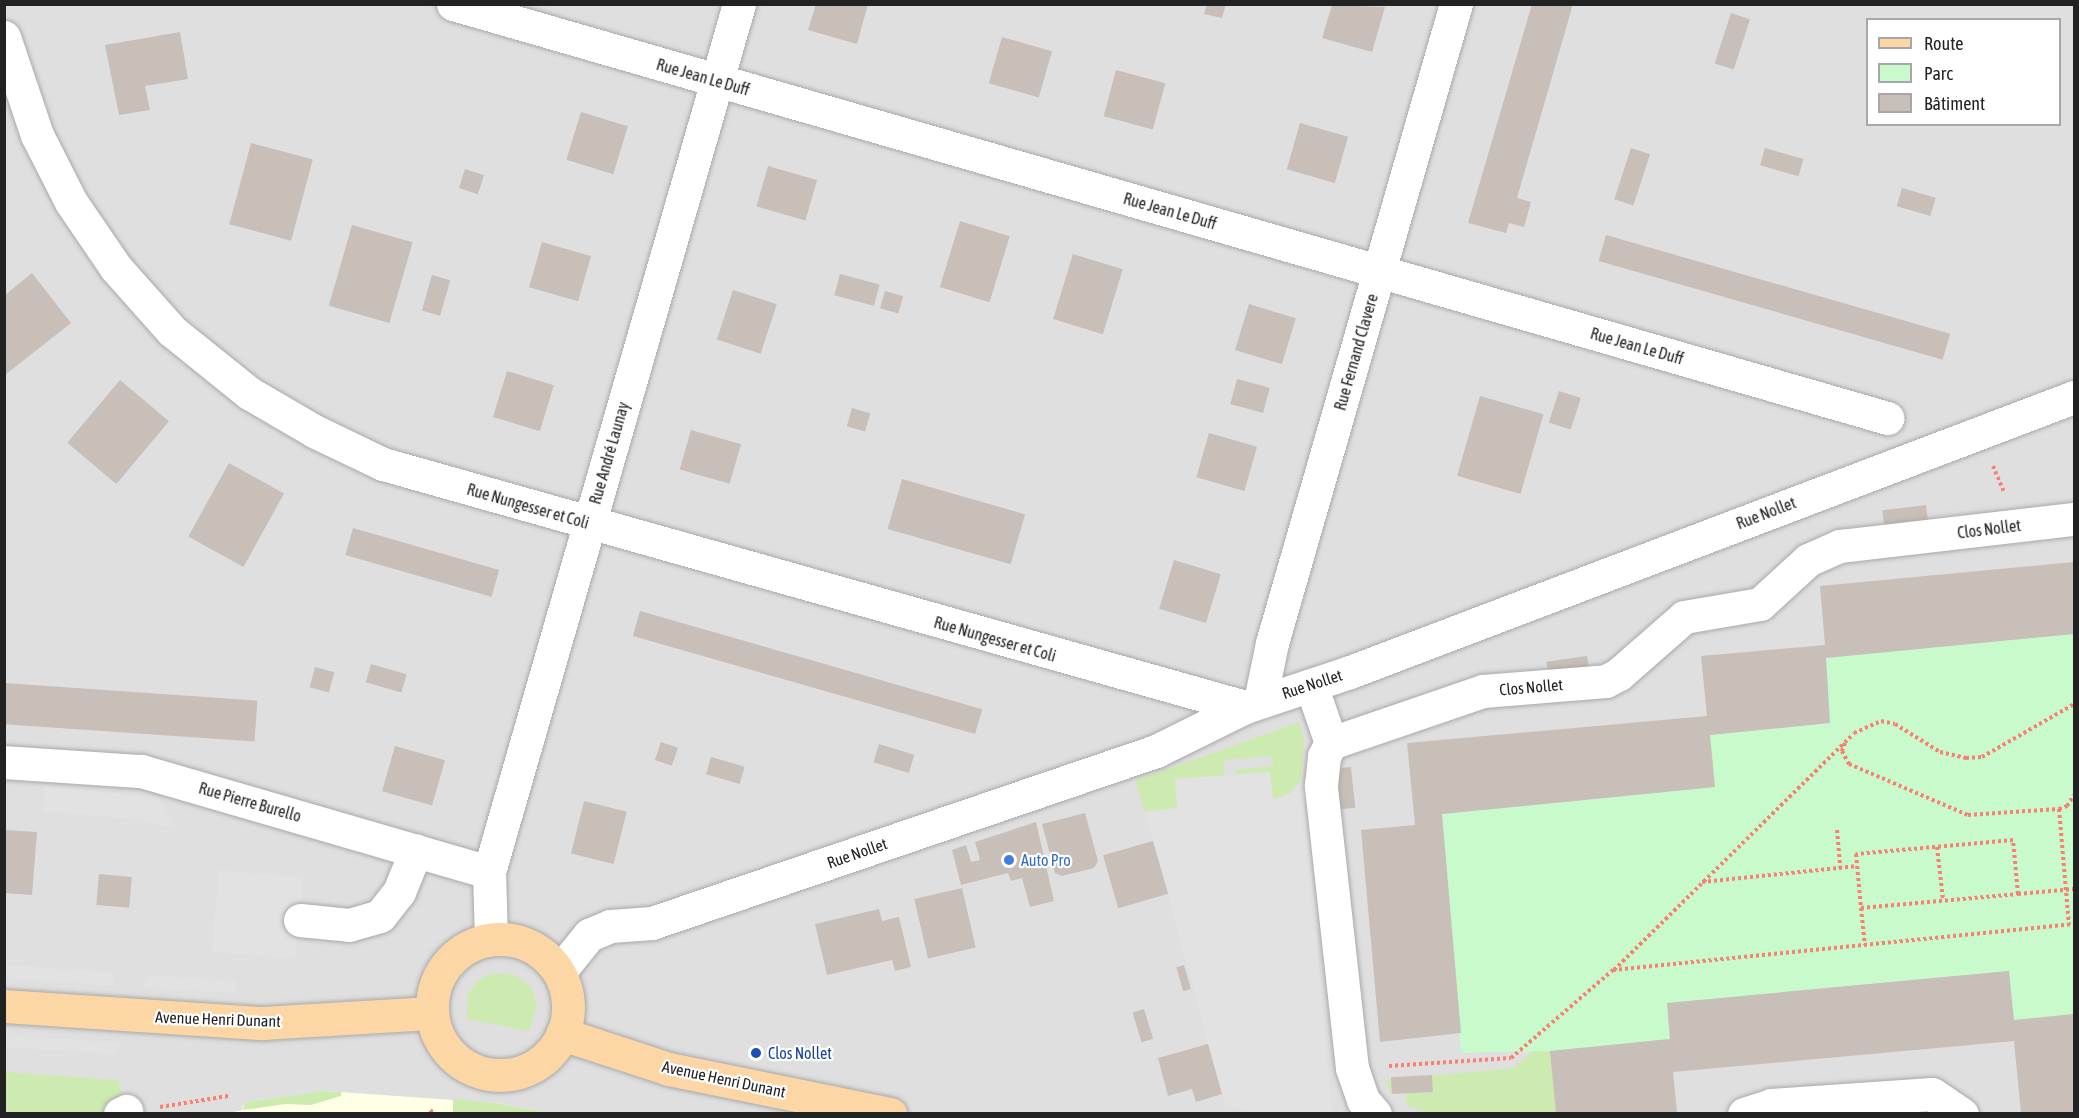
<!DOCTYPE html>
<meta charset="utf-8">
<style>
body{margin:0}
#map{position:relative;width:2079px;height:1118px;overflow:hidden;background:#f2efe9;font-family:"Asap Condensed",sans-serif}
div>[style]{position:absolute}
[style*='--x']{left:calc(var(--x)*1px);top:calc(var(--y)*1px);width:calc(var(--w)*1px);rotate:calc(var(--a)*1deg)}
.residential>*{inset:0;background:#e0dfdf}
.education>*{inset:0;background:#ffffe5}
.grass>*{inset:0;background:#cdebb0}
.park>*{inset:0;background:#c8facc}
.parking>*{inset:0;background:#e2e2e2;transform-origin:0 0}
.building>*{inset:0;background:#c7bfb8;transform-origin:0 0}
.path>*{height:4px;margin-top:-2px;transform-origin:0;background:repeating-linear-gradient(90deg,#fa8072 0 3px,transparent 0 6px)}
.roads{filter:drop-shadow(0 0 2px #a9a9a9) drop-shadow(0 0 2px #a9a9a9)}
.minor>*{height:33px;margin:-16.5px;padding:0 16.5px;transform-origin:16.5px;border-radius:16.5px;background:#fff}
.major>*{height:33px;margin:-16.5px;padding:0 16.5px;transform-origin:16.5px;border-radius:16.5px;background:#fcd6a4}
.major>.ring{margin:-16.5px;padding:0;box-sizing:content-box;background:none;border:33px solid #fcd6a4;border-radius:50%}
.dots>*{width:16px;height:16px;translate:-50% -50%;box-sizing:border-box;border:3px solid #fff;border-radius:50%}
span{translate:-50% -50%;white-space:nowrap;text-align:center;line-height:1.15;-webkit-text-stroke:4.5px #fff;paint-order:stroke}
.street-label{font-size:16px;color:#222}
.shop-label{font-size:16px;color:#366cbe}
.left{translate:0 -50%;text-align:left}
.transit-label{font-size:16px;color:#164399}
.frame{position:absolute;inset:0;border:6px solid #222;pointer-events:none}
.legend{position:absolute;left:1866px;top:18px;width:195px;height:108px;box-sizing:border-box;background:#fff;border:2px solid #a7a7a7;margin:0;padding:8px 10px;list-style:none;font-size:18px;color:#222}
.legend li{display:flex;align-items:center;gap:12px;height:30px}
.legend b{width:30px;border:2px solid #a7a7a7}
</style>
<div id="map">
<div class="residential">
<i style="clip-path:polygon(evenodd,5px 5px,2074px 5px,2074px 1113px,5px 1114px,5px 5px,1868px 20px,2060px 20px,2060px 124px,1868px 124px,1868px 20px)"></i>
</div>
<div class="education">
<i style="clip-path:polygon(326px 1091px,495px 1103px,553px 1113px,224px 1114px,242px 1110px,245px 1102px)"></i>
</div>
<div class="grass">
<i style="clip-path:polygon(1299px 722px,1304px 739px,1301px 781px,1291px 793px,1272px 800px,1269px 772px,1235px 775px,1235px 770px,1273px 766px,1272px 756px,1224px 760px,1224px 776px,1176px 779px,1177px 808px,1145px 812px,1135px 781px)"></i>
<i style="clip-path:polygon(493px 973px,515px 975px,531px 987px,537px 1006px,529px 1031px,467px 1019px,468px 994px,479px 980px)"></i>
<i style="clip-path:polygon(1670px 1039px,1550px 1051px,1556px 1113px,1428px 1113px,1407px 1106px,1406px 1093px,1392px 1094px,1384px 1080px,1514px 1068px,1545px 1040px)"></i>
<i style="clip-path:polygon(4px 1072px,118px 1080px,126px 1108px,102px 1114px,5px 1113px)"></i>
<i style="clip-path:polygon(323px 1091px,341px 1092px,341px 1096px,311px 1105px,286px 1104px,243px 1110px,245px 1102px)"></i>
<i style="clip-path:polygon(453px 1099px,495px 1103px,553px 1113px,453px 1113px)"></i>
</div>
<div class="park">
<i style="clip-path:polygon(2074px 634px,2074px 1014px,2014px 1020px,2008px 971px,1667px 1003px,1670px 1039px,1550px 1051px,1461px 1053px,1442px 814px,1715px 787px,1710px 735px,1830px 723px,1826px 658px)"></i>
</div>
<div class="parking">
<i style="clip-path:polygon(1270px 772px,1273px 800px,1291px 793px,1301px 781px,1316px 825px,1324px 903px,1315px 922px,1332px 1113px,1256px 1113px,1225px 1105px,1145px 812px,1177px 808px,1175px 779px)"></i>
<i style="clip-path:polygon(44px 786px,160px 798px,175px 828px,133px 819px,43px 811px)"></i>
<i style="left:219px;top:870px;width:84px;height:82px;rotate:5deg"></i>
<i style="left:5px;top:965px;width:109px;height:13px;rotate:4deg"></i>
<i style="clip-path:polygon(149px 975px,235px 981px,237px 993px,142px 988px)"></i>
<i style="clip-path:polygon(4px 1035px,5px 1035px,123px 1043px,116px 1054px,5px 1047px)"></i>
</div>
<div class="building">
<i style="clip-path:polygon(816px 4px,868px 4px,857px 44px,808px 30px)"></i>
<i style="clip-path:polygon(1207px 4px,1226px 4px,1222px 18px,1204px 14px)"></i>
<i style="clip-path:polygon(1532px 4px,1573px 4px,1517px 198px,1531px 202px,1524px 227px,1509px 223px,1506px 233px,1468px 223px)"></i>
<i style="clip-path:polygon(1332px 5px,1385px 7px,1372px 52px,1322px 38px)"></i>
<i style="left:1731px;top:13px;width:20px;height:53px;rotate:18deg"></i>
<i style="clip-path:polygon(180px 32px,188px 79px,145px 86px,150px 110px,119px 115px,105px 45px)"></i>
<i style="left:1002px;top:37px;width:52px;height:48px;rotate:16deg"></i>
<i style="left:1116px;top:70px;width:51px;height:48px;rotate:15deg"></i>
<i style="left:581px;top:112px;width:49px;height:50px;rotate:17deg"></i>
<i style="left:1300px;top:123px;width:50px;height:48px;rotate:16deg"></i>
<i style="left:251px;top:143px;width:64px;height:84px;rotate:15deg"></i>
<i style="left:1631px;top:148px;width:20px;height:54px;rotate:18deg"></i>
<i style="left:1765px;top:148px;width:40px;height:18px;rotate:16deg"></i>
<i style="left:768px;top:166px;width:51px;height:42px;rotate:16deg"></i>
<i style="left:465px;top:169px;width:20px;height:20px;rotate:18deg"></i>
<i style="left:1902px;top:188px;width:35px;height:19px;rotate:16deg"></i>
<i style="left:960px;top:221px;width:52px;height:69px;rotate:17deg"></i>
<i style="left:352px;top:225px;width:63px;height:84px;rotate:16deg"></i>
<i style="left:1606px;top:235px;width:358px;height:27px;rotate:16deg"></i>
<i style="left:542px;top:242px;width:51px;height:47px;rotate:16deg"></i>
<i style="left:1073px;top:254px;width:52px;height:68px;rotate:17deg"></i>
<i style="clip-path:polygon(32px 273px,71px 323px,5px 375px,5px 295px)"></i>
<i style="left:840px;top:274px;width:41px;height:22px;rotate:15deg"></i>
<i style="left:432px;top:275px;width:19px;height:37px;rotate:16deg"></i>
<i style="left:733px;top:290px;width:46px;height:52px;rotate:18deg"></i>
<i style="left:885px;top:291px;width:19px;height:18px;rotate:16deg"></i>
<i style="left:1249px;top:304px;width:49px;height:48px;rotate:17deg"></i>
<i style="left:507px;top:371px;width:49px;height:48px;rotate:17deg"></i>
<i style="left:1237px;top:379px;width:34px;height:26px;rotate:15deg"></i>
<i style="left:120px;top:380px;width:64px;height:82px;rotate:40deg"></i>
<i style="left:1559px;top:391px;width:23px;height:33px;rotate:18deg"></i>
<i style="left:1480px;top:396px;width:66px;height:83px;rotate:16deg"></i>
<i style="left:852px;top:408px;width:19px;height:19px;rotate:16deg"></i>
<i style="left:691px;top:430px;width:52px;height:41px;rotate:16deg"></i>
<i style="left:1209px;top:433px;width:50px;height:46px;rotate:16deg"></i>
<i style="left:229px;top:463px;width:63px;height:84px;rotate:29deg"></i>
<i style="left:902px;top:479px;width:128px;height:52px;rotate:16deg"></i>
<i style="left:1926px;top:505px;width:17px;height:44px;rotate:83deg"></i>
<i style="left:353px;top:528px;width:152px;height:28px;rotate:16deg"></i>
<i style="left:1174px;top:560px;width:49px;height:51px;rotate:17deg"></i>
<i style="clip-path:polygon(2074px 562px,2074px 634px,1826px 658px,1830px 723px,1710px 735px,1715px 787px,1442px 814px,1461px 1033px,1380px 1042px,1361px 830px,1415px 825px,1407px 743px,1707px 716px,1701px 656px,1825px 645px,1820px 586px)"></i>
<i style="left:640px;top:611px;width:356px;height:26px;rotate:16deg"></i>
<i style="left:1587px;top:656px;width:15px;height:41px;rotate:82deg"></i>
<i style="left:371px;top:664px;width:37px;height:19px;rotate:16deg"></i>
<i style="left:315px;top:667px;width:20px;height:21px;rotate:15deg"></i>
<i style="left:4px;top:683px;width:254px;height:41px;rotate:4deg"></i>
<i style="left:661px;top:742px;width:18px;height:19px;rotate:19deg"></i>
<i style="left:879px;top:744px;width:37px;height:19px;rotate:17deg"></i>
<i style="left:395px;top:746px;width:52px;height:47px;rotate:16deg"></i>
<i style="left:711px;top:757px;width:35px;height:18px;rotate:16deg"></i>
<i style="left:1351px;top:767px;width:41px;height:15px;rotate:84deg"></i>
<i style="left:584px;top:801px;width:44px;height:54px;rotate:14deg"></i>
<i style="clip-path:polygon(1085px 813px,1098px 861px,1094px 868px,1062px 876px,1055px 873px,1042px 824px)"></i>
<i style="clip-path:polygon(1036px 822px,1054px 901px,1030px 907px,1022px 878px,1011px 881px,1008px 873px,961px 885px,952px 850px,966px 845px,971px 862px,980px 860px,975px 842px)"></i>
<i style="clip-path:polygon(4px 830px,37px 832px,32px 895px,4px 893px)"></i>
<i style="left:1153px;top:841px;width:55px;height:52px;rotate:74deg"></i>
<i style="left:99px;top:874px;width:33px;height:31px;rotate:5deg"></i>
<i style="left:962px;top:888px;width:61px;height:49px;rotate:77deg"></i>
<i style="clip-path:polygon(879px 909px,882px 921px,899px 917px,911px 967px,895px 971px,892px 960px,827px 975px,815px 924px)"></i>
<i style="left:1184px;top:965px;width:25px;height:8px;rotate:74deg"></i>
<i style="clip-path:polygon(2009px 971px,2014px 1020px,2074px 1014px,2074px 1113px,2021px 1113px,2014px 1041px,1673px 1072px,1677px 1112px,1556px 1113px,1550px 1051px,1670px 1039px,1667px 1003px)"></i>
<i style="left:1144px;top:1009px;width:31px;height:12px;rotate:73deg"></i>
<i style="clip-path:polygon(1208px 1044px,1222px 1094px,1196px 1102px,1192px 1089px,1168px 1096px,1158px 1058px)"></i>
<i style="left:1432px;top:1075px;width:17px;height:41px;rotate:87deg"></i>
</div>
<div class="path">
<i style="--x:1993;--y:466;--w:28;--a:67"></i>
<i style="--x:1845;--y:743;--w:9;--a:111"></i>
<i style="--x:1842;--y:751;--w:15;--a:62"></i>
<i style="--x:1849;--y:764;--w:129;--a:23.2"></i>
<i style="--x:1968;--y:815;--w:91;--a:-3.8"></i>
<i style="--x:2059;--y:809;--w:9;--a:-21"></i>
<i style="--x:2067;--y:806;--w:13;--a:-58"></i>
<i style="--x:2059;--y:809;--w:116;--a:85.1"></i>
<i style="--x:1837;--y:830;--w:38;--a:85"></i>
<i style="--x:1937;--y:847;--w:53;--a:83.5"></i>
<i style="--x:1702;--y:882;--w:156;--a:-5.9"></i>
<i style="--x:2018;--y:894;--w:54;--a:-95.3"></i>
<i style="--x:2013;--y:840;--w:158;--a:174.9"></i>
<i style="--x:1856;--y:854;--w:54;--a:84.7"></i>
<i style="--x:1861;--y:908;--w:158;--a:-5.1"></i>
<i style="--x:2018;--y:894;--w:56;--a:-5.1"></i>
<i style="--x:1861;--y:908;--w:37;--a:84"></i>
<i style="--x:1614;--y:970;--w:337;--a:-44.6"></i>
<i style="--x:1854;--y:733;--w:30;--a:-24"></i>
<i style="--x:1881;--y:721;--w:14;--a:12"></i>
<i style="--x:1895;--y:724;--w:53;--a:31.9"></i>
<i style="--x:1940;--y:752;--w:27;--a:13"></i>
<i style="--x:1966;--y:758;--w:16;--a:-4"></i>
<i style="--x:1982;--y:757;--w:106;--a:-29.9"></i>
<i style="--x:1389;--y:1066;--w:122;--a:-3.8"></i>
<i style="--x:1511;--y:1058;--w:135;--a:-40.8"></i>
<i style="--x:1613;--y:970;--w:463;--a:-5.7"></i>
<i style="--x:160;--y:1107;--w:69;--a:-9.2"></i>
<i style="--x:430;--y:1110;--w:6;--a:45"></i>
</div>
<div class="roads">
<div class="minor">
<i style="--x:453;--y:4;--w:1493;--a:16.1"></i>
<i style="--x:4;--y:37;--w:103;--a:71.4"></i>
<i style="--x:37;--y:135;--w:75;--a:63.1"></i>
<i style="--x:71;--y:202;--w:80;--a:55.7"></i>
<i style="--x:116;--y:268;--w:84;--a:48.4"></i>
<i style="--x:172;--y:331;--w:99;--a:38.8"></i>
<i style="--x:249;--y:393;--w:75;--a:30.3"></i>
<i style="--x:314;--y:431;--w:76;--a:25.6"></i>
<i style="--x:383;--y:464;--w:896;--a:15.74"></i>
<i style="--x:1311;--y:685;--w:61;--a:71"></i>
<i style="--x:1260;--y:701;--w:59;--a:-78.3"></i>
<i style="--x:1272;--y:643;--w:665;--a:-73.94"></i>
<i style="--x:4;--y:762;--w:137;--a:3.8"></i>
<i style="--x:141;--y:771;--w:362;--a:16.2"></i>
<i style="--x:300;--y:920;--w:49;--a:5.8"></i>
<i style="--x:349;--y:925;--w:32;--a:-16"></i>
<i style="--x:380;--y:916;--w:31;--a:-52"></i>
<i style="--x:399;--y:892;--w:45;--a:-68"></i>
<i style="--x:491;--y:939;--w:67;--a:-91.7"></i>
<i style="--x:489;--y:872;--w:903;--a:-73.93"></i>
<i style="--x:559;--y:972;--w:48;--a:-51"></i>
<i style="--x:589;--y:935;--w:23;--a:-23"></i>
<i style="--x:610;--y:926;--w:42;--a:-4.1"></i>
<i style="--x:652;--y:923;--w:533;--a:-18.84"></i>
<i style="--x:1156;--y:751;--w:99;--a:-26.3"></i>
<i style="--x:1245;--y:707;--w:111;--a:-18.4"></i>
<i style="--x:1350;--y:672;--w:774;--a:-20.8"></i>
<i style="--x:120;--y:1114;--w:7;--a:-27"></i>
<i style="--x:1375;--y:1114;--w:18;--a:-131"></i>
<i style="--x:1363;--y:1100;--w:34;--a:-109"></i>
<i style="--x:1352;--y:1068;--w:285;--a:-96.3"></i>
<i style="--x:1321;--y:785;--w:29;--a:-84"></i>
<i style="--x:1324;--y:756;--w:15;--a:-62"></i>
<i style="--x:1331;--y:743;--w:161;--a:-18.9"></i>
<i style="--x:1483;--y:691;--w:123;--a:-4.6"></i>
<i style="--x:1606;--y:681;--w:15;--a:-28"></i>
<i style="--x:1619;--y:674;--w:86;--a:-41.2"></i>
<i style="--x:1684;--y:617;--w:77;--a:-9.7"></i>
<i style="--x:1760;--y:604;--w:65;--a:-42.5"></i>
<i style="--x:1808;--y:560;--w:35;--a:-24"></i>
<i style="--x:1840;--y:546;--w:236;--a:-6.6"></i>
<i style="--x:1744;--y:1114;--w:28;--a:-18"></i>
<i style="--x:1771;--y:1105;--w:161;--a:-3.9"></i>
<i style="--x:1932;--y:1094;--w:36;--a:34"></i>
</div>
<div class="major">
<i class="ring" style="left:432px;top:939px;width:103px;height:103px"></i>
<i style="--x:4;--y:1006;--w:259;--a:3.8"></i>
<i style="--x:262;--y:1023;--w:169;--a:-3.4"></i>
<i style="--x:562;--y:1034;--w:113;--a:18.1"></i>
<i style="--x:669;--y:1069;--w:226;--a:11.5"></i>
</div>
</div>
<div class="dots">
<i style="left:1009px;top:860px;background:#3f7fe0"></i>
<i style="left:756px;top:1053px;background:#1a4fb4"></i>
</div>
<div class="street-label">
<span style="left:703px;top:77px;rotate:16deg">Rue Jean Le Duff</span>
<span style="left:1170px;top:211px;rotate:16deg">Rue Jean Le Duff</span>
<span style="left:1637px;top:346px;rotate:16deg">Rue Jean Le Duff</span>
<span style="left:1356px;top:352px;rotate:-74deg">Rue Fernand Clavere</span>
<span style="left:609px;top:453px;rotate:-74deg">Rue André Launay</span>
<span style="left:528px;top:506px;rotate:16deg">Rue Nungesser et Coli</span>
<span style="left:1766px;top:513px;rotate:-21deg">Rue Nollet</span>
<span style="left:1989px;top:529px;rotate:-7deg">Clos Nollet</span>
<span style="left:995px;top:639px;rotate:16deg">Rue Nungesser et Coli</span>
<span style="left:1312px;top:684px;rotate:-18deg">Rue Nollet</span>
<span style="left:1531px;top:687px;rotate:-5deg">Clos Nollet</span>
<span style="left:250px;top:802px;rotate:16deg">Rue Pierre Burello</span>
<span style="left:857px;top:853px;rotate:-19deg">Rue Nollet</span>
<span style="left:218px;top:1019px;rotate:2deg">Avenue Henri Dunant</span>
<span style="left:724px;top:1079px;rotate:12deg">Avenue Henri Dunant</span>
</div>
<div class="shop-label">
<span class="left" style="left:1021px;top:860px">Auto Pro</span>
</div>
<div class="transit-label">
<span class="left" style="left:768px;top:1053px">Clos Nollet</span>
</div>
<div class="frame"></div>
<ul class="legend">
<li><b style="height:8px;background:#fcd6a4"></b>Route</li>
<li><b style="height:16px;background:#c8facc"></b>Parc</li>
<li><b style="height:16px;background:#c7bfb8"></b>Bâtiment</li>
</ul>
</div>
